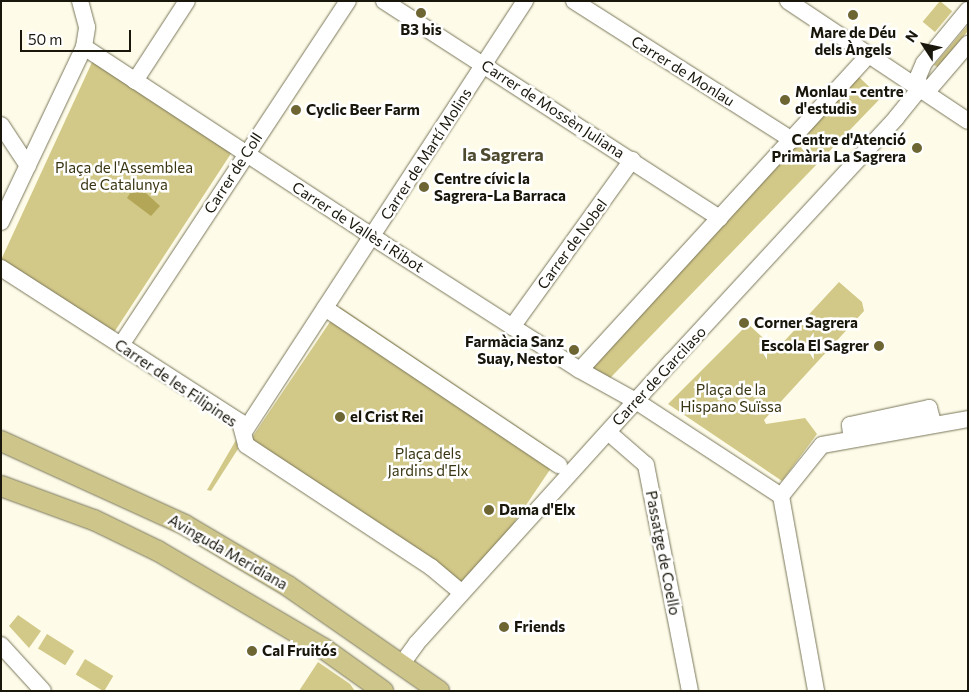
<!DOCTYPE html>
<meta charset="utf-8">
<style>
body{margin:0}
#map{position:relative;width:969px;height:692px;overflow:hidden;background:#fefce9;font-family:Commissioner,sans-serif}
div>[style]{position:absolute}
[style*='--x']{left:calc(var(--x)*1px);top:calc(var(--y)*1px);width:calc(var(--w)*1px);rotate:calc(var(--a)*1deg)}
.green>*{inset:0;background:#d2c888;transform-origin:0 0}
.water>*{inset:0;background:#b3a657}
.roads{filter:drop-shadow(0 0 1px #7a765a) drop-shadow(0 0 1px #7a765a)}
.minor>*{height:16px;margin:-8px;padding:0 8px;transform-origin:8px;border-radius:8px;background:#fff}
.major>*{height:20px;margin:-10px;padding:0 10px;transform-origin:10px;border-radius:10px;background:#cec58b}
.dots>*{width:14px;height:14px;translate:-50% -50%;box-sizing:border-box;border:2px solid #fff;border-radius:50%}
span{translate:-50% -50%;white-space:nowrap;text-align:center;line-height:1.15;-webkit-text-stroke:5px #fff;paint-order:stroke}
.poi-label{font-size:15px;color:#19170c;font-weight:700}
.left{translate:0 -50%;text-align:left}
.right{translate:-100% -50%;text-align:right}
.street-label{font-size:15px;color:#19170c}
.park-label{font-size:15px;color:#3a3512}
.quarter-label{font-size:18px;color:#4e4a2f;font-weight:700}
.frame{position:absolute;inset:0;border:2px solid #19170c;pointer-events:none}
.north{position:absolute;left:899px;top:20px;width:50px;height:50px;-webkit-text-stroke:4px #fff;paint-order:stroke;rotate:305deg;font-size:14px;font-weight:700;line-height:20px;text-align:center;color:#19170c}
.north::after{content:'';display:block;margin:auto;width:18px;height:22px;background:#19170c;clip-path:polygon(50% 0,100% 100%,50% 72%,0 100%)}
.scale{position:absolute;left:20px;top:30px;width:111px;height:22px;box-sizing:border-box;border:2px solid #19170c;border-top:0;padding-left:6px;font-size:15px;line-height:18px;white-space:nowrap;color:#19170c;-webkit-text-stroke:4px #fff;paint-order:stroke}
</style>
<div id="map">
<div class="green">
<i style="left:940px;top:1px;width:16px;height:27px;rotate:40deg"></i>
<i style="clip-path:polygon(968px 25px,968px 31px,938px 67px,934px 65px)"></i>
<i style="clip-path:polygon(94px 58px,232px 152px,113px 334px,1px 260px)"></i>
<i style="left:857px;top:75px;width:33px;height:394px;rotate:44deg"></i>
<i style="clip-path:polygon(839px 282px,862px 302px,864px 311px,764px 420px,766px 424px,805px 418px,817px 434px,782px 481px,668px 404px,748px 324px,776px 350px)"></i>
<i style="left:340px;top:307px;width:265px;height:160px;rotate:34deg"></i>
<i style="clip-path:polygon(236px 440px,238px 449px,211px 491px,207px 490px)"></i>
<i style="clip-path:polygon(18px 615px,41px 631px,29px 648px,9px 626px)"></i>
<i style="left:47px;top:634px;width:32px;height:17px;rotate:32deg"></i>
<i style="left:85px;top:659px;width:33px;height:18px;rotate:31deg"></i>
<i style="clip-path:polygon(318px 662px,350px 684px,355px 691px,299px 691px)"></i>
</div>
<div class="water">
<i style="clip-path:polygon(136px 184px,160px 206px,151px 216px,127px 198px)"></i>
</div>
<div class="roads">
<div class="minor">
<i style="--x:384;--y:1;--w:400;--a:32.9"></i>
<i style="--x:574;--y:1;--w:259;--a:32.5"></i>
<i style="--x:788;--y:1;--w:216;--a:33.7"></i>
<i style="--x:84;--y:47;--w:357;--a:33.3"></i>
<i style="--x:382;--y:243;--w:233;--a:32.7"></i>
<i style="--x:578;--y:369;--w:66;--a:28.9"></i>
<i style="--x:636;--y:401;--w:173;--a:33.2"></i>
<i style="--x:781;--y:496;--w:198;--a:79.8"></i>
<i style="--x:135;--y:81;--w:95;--a:-57"></i>
<i style="--x:919;--y:90;--w:12;--a:-14"></i>
<i style="--x:931;--y:87;--w:57;--a:-49.3"></i>
<i style="--x:1;--y:125;--w:49;--a:56.6"></i>
<i style="--x:1;--y:222;--w:194;--a:-64.6"></i>
<i style="--x:84;--y:47;--w:20;--a:-81"></i>
<i style="--x:87;--y:27;--w:27;--a:-105"></i>
<i style="--x:1;--y:268;--w:284;--a:32.8"></i>
<i style="--x:240;--y:422;--w:24;--a:75"></i>
<i style="--x:246;--y:445;--w:222;--a:33.4"></i>
<i style="--x:431;--y:567;--w:40;--a:40"></i>
<i style="--x:325;--y:308;--w:282;--a:33.9"></i>
<i style="--x:512;--y:327;--w:206;--a:-54.3"></i>
<i style="--x:121;--y:345;--w:412;--a:-56.6"></i>
<i style="--x:580;--y:370;--w:427;--a:-47.5"></i>
<i style="--x:929;--y:408;--w:11;--a:75"></i>
<i style="--x:932;--y:419;--w:82;--a:169.5"></i>
<i style="--x:851;--y:434;--w:9;--a:-96"></i>
<i style="--x:850;--y:425;--w:81;--a:-12.1"></i>
<i style="--x:244;--y:432;--w:515;--a:-56.9"></i>
<i style="--x:608;--y:432;--w:50;--a:41"></i>
<i style="--x:646;--y:465;--w:230;--a:79"></i>
<i style="--x:781;--y:496;--w:65;--a:-51.2"></i>
<i style="--x:822;--y:445;--w:148;--a:-10.1"></i>
<i style="--x:1;--y:645;--w:62;--a:47.6"></i>
<i style="--x:401;--y:665;--w:26;--a:-54"></i>
<i style="--x:416;--y:644;--w:382;--a:-47.9"></i>
<i style="--x:672;--y:361;--w:330;--a:-47.3"></i>
<i style="--x:896;--y:118;--w:36;--a:-51"></i>
<i style="--x:919;--y:90;--w:13;--a:-94"></i>
<i style="--x:918;--y:77;--w:15;--a:-67"></i>
<i style="--x:924;--y:63;--w:69;--a:-50.3"></i>
</div>
<div class="major">
<i style="--x:1;--y:441;--w:202;--a:24.5"></i>
<i style="--x:185;--y:525;--w:120;--a:30.6"></i>
<i style="--x:288;--y:586;--w:184;--a:34.8"></i>
<i style="--x:1;--y:486;--w:99;--a:20.1"></i>
<i style="--x:94;--y:520;--w:71;--a:25.8"></i>
<i style="--x:158;--y:551;--w:191;--a:30.5"></i>
<i style="--x:323;--y:648;--w:74;--a:35.6"></i>
</div>
</div>
<div class="dots">
<i style="left:421px;top:13px;background:#6d6532"></i>
<i style="left:853px;top:15px;background:#6d6532"></i>
<i style="left:785px;top:100px;background:#6d6532"></i>
<i style="left:296px;top:110px;background:#6d6532"></i>
<i style="left:917px;top:148px;background:#6d6532"></i>
<i style="left:424px;top:187px;background:#6d6532"></i>
<i style="left:744px;top:323px;background:#6d6532"></i>
<i style="left:879px;top:346px;background:#6d6532"></i>
<i style="left:574px;top:350px;background:#6d6532"></i>
<i style="left:340px;top:417px;background:#6d6532"></i>
<i style="left:489px;top:510px;background:#6d6532"></i>
<i style="left:504px;top:627px;background:#6d6532"></i>
<i style="left:252px;top:651px;background:#6d6532"></i>
</div>
<div class="poi-label">
<span style="left:421px;top:30px">B3 bis</span>
<span style="left:853px;top:41px">Mare de Déu<br>dels Àngels</span>
<span class="left" style="left:795px;top:100px">Monlau - centre<br>d'estudis</span>
<span class="left" style="left:306px;top:110px">Cyclic Beer Farm</span>
<span class="right" style="left:906px;top:148px">Centre d'Atenció<br>Primària La Sagrera</span>
<span class="left" style="left:434px;top:187px">Centre cívic la<br>Sagrera-La Barraca</span>
<span class="left" style="left:754px;top:323px">Corner Sagrera</span>
<span class="right" style="left:564px;top:350px">Farmàcia Sanz<br>Suay, Nestor</span>
<span class="right" style="left:869px;top:346px">Escola El Sagrer</span>
<span class="left" style="left:350px;top:417px">el Crist Rei</span>
<span class="left" style="left:499px;top:510px">Dama d'Elx</span>
<span class="left" style="left:514px;top:627px">Friends</span>
<span class="left" style="left:262px;top:651px">Cal Fruitós</span>
</div>
<div class="street-label">
<span style="left:683px;top:71px;rotate:32deg">Carrer de Monlau</span>
<span style="left:553px;top:109px;rotate:33deg">Carrer de Mossèn Juliana</span>
<span style="left:426px;top:154px;rotate:-57deg">Carrer de Martí Molins</span>
<span style="left:233px;top:173px;rotate:-57deg">Carrer de Coll</span>
<span style="left:358px;top:227px;rotate:33deg">Carrer de Vallès i Ribot</span>
<span style="left:572px;top:244px;rotate:-54deg">Carrer de Nobel</span>
<span style="left:659px;top:376px;rotate:-47deg">Carrer de Garcilaso</span>
<span style="left:176px;top:383px;rotate:34deg">Carrer de les Filipines</span>
<span style="left:228px;top:552px;rotate:30deg">Avinguda Meridiana</span>
<span style="left:663px;top:553px;rotate:79deg">Passatge de Coello</span>
</div>
<div class="park-label">
<span style="left:124px;top:176px">Plaça de l'Assemblea<br>de Catalunya</span>
<span style="left:731px;top:398px">Plaça de la<br>Hispano Suïssa</span>
<span style="left:428px;top:462px">Plaça dels<br>Jardins d'Elx</span>
</div>
<div class="quarter-label">
<span style="left:503px;top:154px">la Sagrera</span>
</div>
<div class="frame"></div>
<div class="north">N</div>
<div class="scale">50 m</div>
</div>
